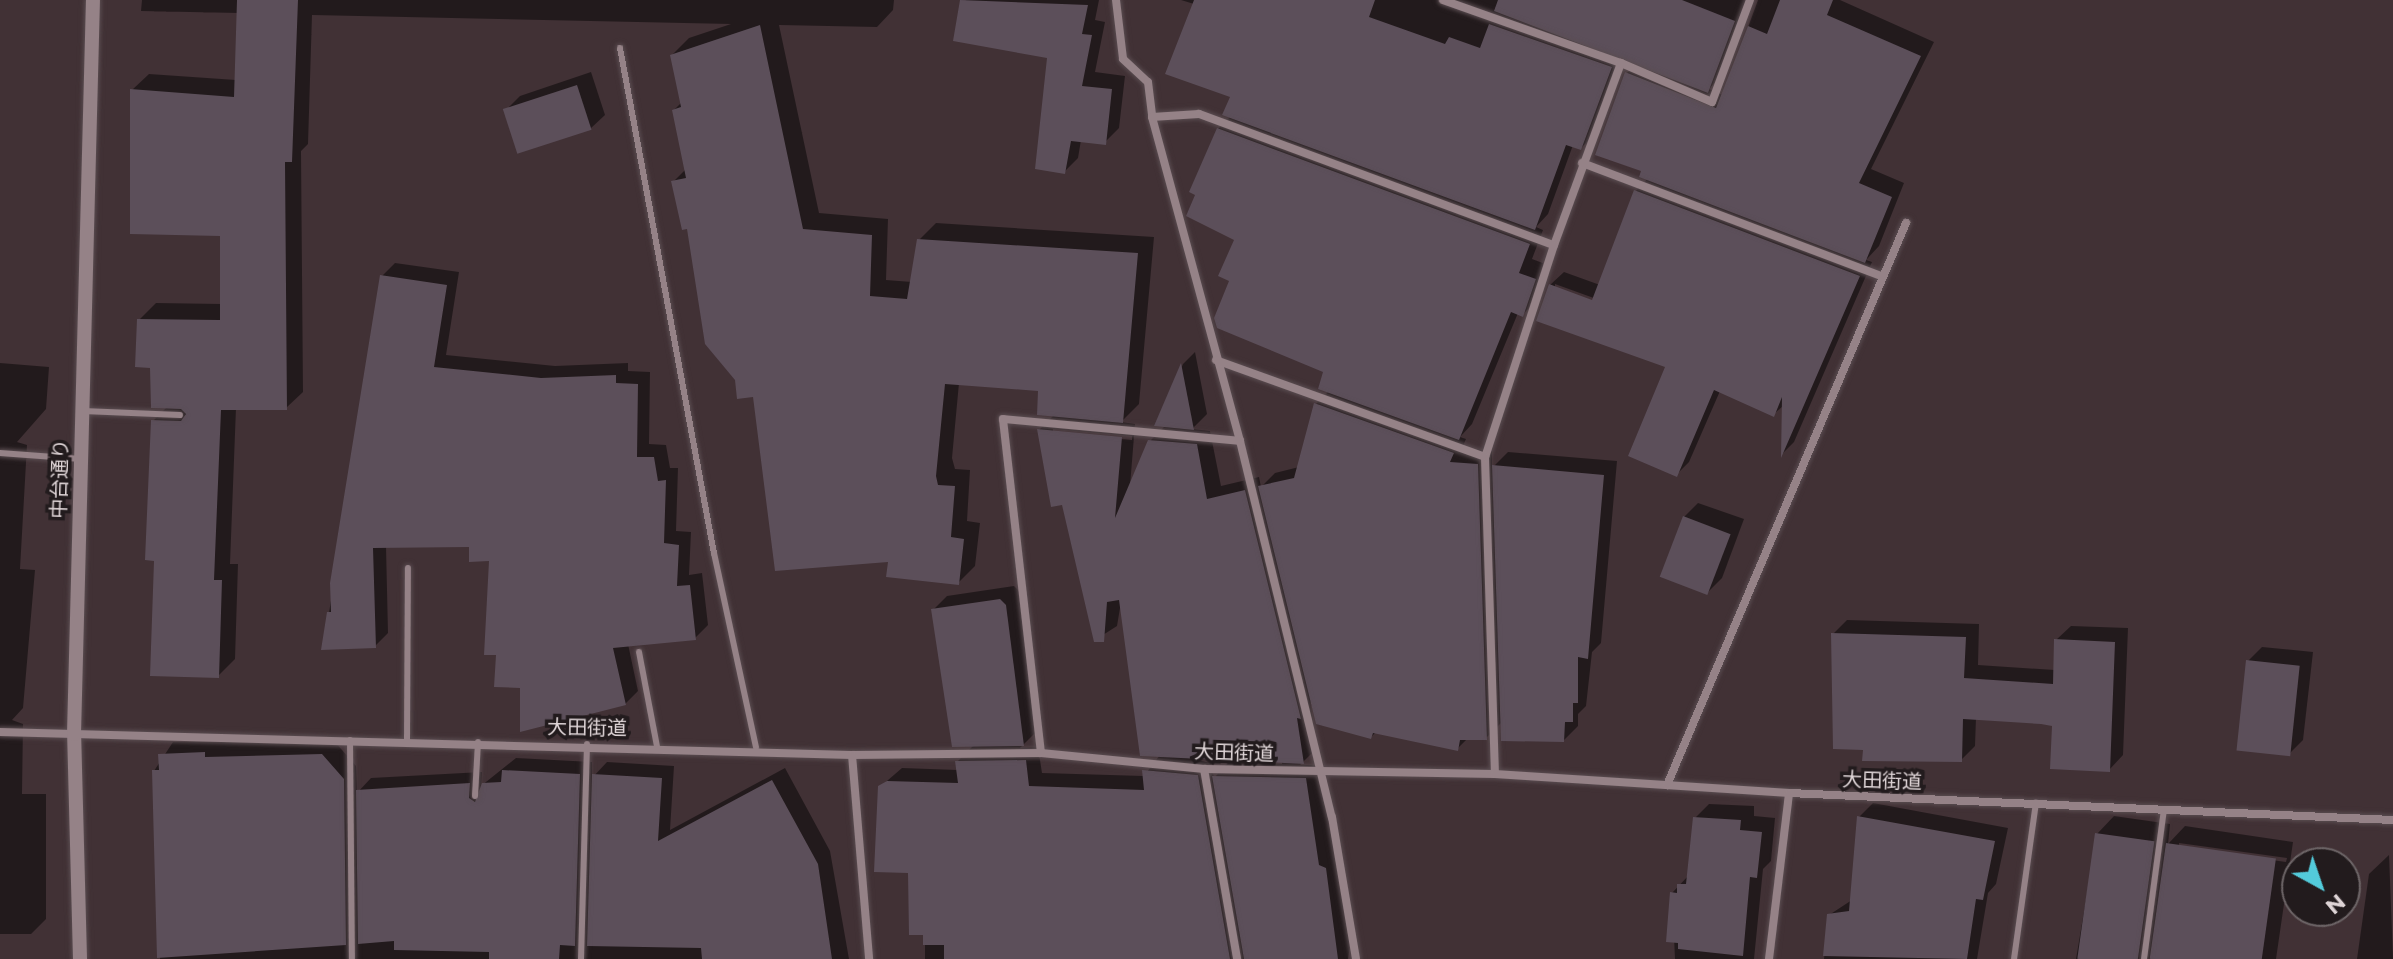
<!DOCTYPE html>
<meta charset="utf-8">
<style>
body{margin:0}
#map{position:relative;width:2393px;height:959px;overflow:hidden;background:#413135;font-family:Montserrat,"Noto Sans JP",sans-serif}
div>[style]{position:absolute}
[style*='--x']{left:calc(var(--x)*1px);top:calc(var(--y)*1px);width:calc(var(--w)*1px);rotate:calc(var(--a)*1deg)}
.shadow>*{inset:0;background:#0007}
.building>*{inset:0;background:#5c4f5a;transform-origin:0 0}
.roads{filter:drop-shadow(0 0 2px #5a4d51) drop-shadow(0 0 2px #5a4d51)}
.service>*{height:6px;margin:-3px;padding:0 3px;transform-origin:3px;border-radius:3px;background:#958287}
.minor>*{height:8px;margin:-4px;padding:0 4px;transform-origin:4px;border-radius:4px;background:#958287}
.tertiary>*{height:14px;margin:-7px;padding:0 7px;transform-origin:7px;border-radius:7px;background:#958287}
span{translate:-50% -50%;white-space:nowrap;text-align:center;line-height:1.15;-webkit-text-stroke:7px #221b1d;paint-order:stroke}
.street-label{font-size:20px;color:#ded4d6}
.north{position:absolute;left:2281px;top:847px;width:80px;height:80px;box-sizing:border-box;background:#221b1d;border:2px solid #6d6567;border-radius:50%;rotate:140deg;font-size:22px;font-weight:700;line-height:32px;text-align:center;color:#ded4d6}
.north::after{content:'';display:block;margin:auto;width:28px;height:36px;background:#53cbdb;clip-path:polygon(50% 0,100% 100%,50% 72%,0 100%)}
</style>
<div id="map">
<div class="shadow">
<i style="clip-path:polygon(evenodd,142px 0,894px 0,893px 10px,877px 27px,779px 25px,819px 213px,888px 219px,886px 280px,912px 282px,919px 240px,936px 223px,1154px 237px,1139px 404px,1121px 422px,1135px 424px,1130px 486px,1150px 441px,1166px 425px,1157px 424px,1183px 364px,1195px 352px,1207px 414px,1192px 429px,1210px 431px,1221px 486px,1259px 477px,1261px 487px,1275px 473px,1299px 467px,1316px 404px,1329px 391px,1320px 388px,1325px 371px,1218px 326px,1216px 318px,1231px 280px,1221px 275px,1236px 240px,1189px 215px,1198px 194px,1192px 191px,1218px 129px,1231px 116px,1225px 114px,1232px 96px,1168px 72px,1194px 4px,1181px 0,1750px 0,1721px 76px,1709px 89px,1723px 95px,1758px 0,1840px 0,1934px 42px,1871px 169px,1904px 183px,1879px 246px,1866px 260px,1872px 262px,1794px 442px,1783px 453px,1784px 405px,1774px 414px,1720px 391px,1689px 462px,1676px 475px,1630px 455px,1668px 366px,1539px 320px,1550px 285px,1564px 272px,1600px 285px,1636px 191px,1648px 178px,1641px 176px,1644px 170px,1597px 154px,1627px 73px,1639px 61px,1624px 55px,1595px 134px,1581px 148px,1573px 145px,1548px 214px,1536px 227px,1543px 230px,1532px 259px,1548px 265px,1537px 300px,1523px 314px,1518px 313px,1472px 424px,1460px 437px,1466px 439px,1462px 448px,1492px 451px,1492px 468px,1508px 452px,1617px 461px,1601px 643px,1592px 652px,1586px 706px,1578px 714px,1578px 726px,1564px 740px,1503px 739px,1502px 722px,1486px 738px,1468px 738px,1457px 749px,1376px 732px,1371px 737px,1318px 722px,1310px 701px,1317px 748px,1300px 765px,1319px 765px,1351px 939px,1348px 959px,925px 959px,925px 933px,911px 933px,910px 871px,876px 870px,880px 787px,902px 768px,958px 770px,957px 762px,974px 745px,954px 745px,933px 610px,947px 596px,1014px 586px,1019px 591px,1037px 731px,1020px 748px,1038px 747px,1042px 773px,1144px 776px,1160px 755px,1141px 754px,1121px 602px,1117px 626px,1095px 640px,1064px 503px,1053px 505px,1039px 430px,1054px 415px,1039px 413px,1040px 389px,959px 383px,952px 458px,955px 469px,970px 470px,967px 521px,980px 523px,975px 566px,958px 583px,888px 576px,890px 560px,776px 569px,755px 394px,739px 396px,737px 379px,707px 343px,689px 226px,684px 227px,673px 182px,686px 169px,674px 110px,682px 102px,672px 55px,689px 38px,731px 24px,312px 15px,308px 144px,301px 151px,303px 392px,286px 408px,236px 408px,230px 564px,238px 564px,235px 659px,218px 676px,152px 674px,156px 559px,148px 558px,153px 421px,167px 407px,153px 406px,152px 366px,137px 365px,139px 320px,156px 303px,222px 304px,222px 234px,132px 232px,132px 90px,149px 74px,236px 80px,239px 13px,141px 11px,142px 0,1555px 284px,1602px 301px,1601px 305px,1555px 288px,1555px 284px,142px 0,1053px 429px,1132px 436px,1132px 440px,1053px 433px,1053px 429px,142px 0,1174px 755px,1282px 761px,1282px 764px,1228px 763px,1214px 778px,1211px 763px,1174px 755px)"></i>
<i style="clip-path:polygon(966px 0,1099px 0,1095px 20px,1105px 22px,1095px 72px,1125px 76px,1119px 128px,1105px 142px,1081px 140px,1078px 158px,1064px 172px,1049px 56px,955px 40px)"></i>
<i style="clip-path:polygon(591px 72px,605px 115px,590px 129px,506px 110px,520px 96px)"></i>
<i style="clip-path:polygon(395px 263px,459px 272px,446px 355px,555px 366px,628px 363px,628px 371px,650px 372px,649px 444px,666px 445px,670px 468px,678px 468px,676px 531px,691px 532px,689px 575px,702px 573px,708px 625px,695px 638px,628px 644px,638px 691px,625px 704px,522px 686px,498px 653px,491px 559px,471px 545px,386px 546px,388px 633px,375px 646px,329px 613px,382px 276px)"></i>
<i style="clip-path:polygon(0 363px,49px 367px,46px 409px,17px 442px,27px 445px,20px 569px,35px 570px,23px 708px,12px 720px,23px 724px,22px 794px,46px 794px,46px 919px,31px 934px,0 934px)"></i>
<i style="clip-path:polygon(1698px 503px,1744px 519px,1722px 578px,1708px 592px,1684px 517px)"></i>
<i style="clip-path:polygon(1847px 620px,1979px 624px,1978px 665px,2055px 670px,2056px 640px,2071px 626px,2128px 628px,2123px 755px,2109px 770px,2055px 724px,1976px 718px,1975px 746px,1961px 760px,1865px 749px,1833px 634px)"></i>
<i style="clip-path:polygon(2262px 647px,2313px 652px,2303px 740px,2289px 754px,2248px 661px)"></i>
<i style="clip-path:polygon(173px 742px,335px 742px,356px 766px,357px 793px,371px 778px,482px 772px,481px 786px,516px 758px,592px 762px,592px 778px,607px 762px,674px 766px,670px 830px,785px 768px,830px 851px,849px 959px,160px 959px,154px 771px)"></i>
<i style="clip-path:polygon(1873px 803px,2008px 828px,1996px 884px,1988px 893px,1977px 959px,1824px 959px,1829px 915px,1852px 900px,1859px 817px)"></i>
<i style="clip-path:polygon(1709px 804px,1754px 806px,1754px 816px,1775px 818px,1771px 861px,1763px 869px,1754px 959px,1675px 959px,1672px 893px,1689px 875px,1695px 818px)"></i>
<i style="clip-path:polygon(evenodd,2114px 816px,2170px 824px,2168px 844px,2185px 826px,2293px 842px,2276px 959px,2076px 959px,2097px 834px,2114px 816px,2179px 843px,2287px 858px,2286px 862px,2179px 847px,2179px 843px)"></i>
<i style="clip-path:polygon(2389px 855px,2393px 959px,2357px 959px,2369px 874px)"></i>
</div>
<div class="building">
<i style="clip-path:polygon(237px 0,298px 0,292px 162px,285px 162px,287px 410px,221px 410px,214px 580px,222px 580px,219px 678px,150px 676px,154px 561px,145px 560px,151px 420px,181px 421px,186px 414px,181px 409px,151px 408px,150px 368px,135px 367px,137px 319px,220px 320px,220px 236px,130px 234px,130px 89px,234px 97px)"></i>
<i style="clip-path:polygon(960px 0,1088px 5px,1082px 34px,1092px 35px,1082px 86px,1112px 89px,1106px 145px,1071px 141px,1065px 174px,1035px 169px,1047px 58px,953px 41px)"></i>
<i style="clip-path:polygon(1194px 0,1375px 0,1369px 17px,1445px 44px,1449px 37px,1480px 48px,1489px 24px,1612px 67px,1581px 150px,1566px 145px,1535px 230px,1222px 115px,1230px 97px,1165px 74px)"></i>
<i style="clip-path:polygon(1498px 0,1682px 0,1735px 21px,1708px 93px,1494px 11px)"></i>
<i style="clip-path:polygon(1780px 0,1833px 0,1827px 15px,1921px 56px,1859px 183px,1892px 197px,1865px 263px,1639px 177px,1641px 171px,1595px 155px,1625px 72px,1716px 108px,1748px 26px,1767px 34px)"></i>
<i style="clip-path:polygon(760px 25px,803px 229px,872px 235px,870px 296px,907px 299px,917px 239px,1138px 253px,1123px 423px,1037px 415px,1038px 391px,945px 384px,936px 476px,938px 485px,955px 486px,951px 537px,964px 539px,959px 585px,886px 577px,888px 562px,775px 571px,753px 397px,737px 399px,735px 380px,705px 344px,687px 229px,682px 230px,671px 181px,686px 178px,672px 110px,681px 107px,670px 55px)"></i>
<i style="left:577px;top:85px;width:47px;height:78px;rotate:72deg"></i>
<i style="clip-path:polygon(1217px 128px,1530px 244px,1519px 273px,1536px 279px,1523px 317px,1511px 312px,1459px 440px,1318px 389px,1323px 372px,1217px 328px,1214px 318px,1229px 281px,1218px 276px,1234px 240px,1186px 216px,1195px 195px,1189px 192px)"></i>
<i style="clip-path:polygon(1634px 190px,1860px 276px,1781px 458px,1782px 397px,1774px 417px,1714px 390px,1677px 477px,1628px 456px,1665px 367px,1536px 321px,1549px 284px,1592px 300px)"></i>
<i style="clip-path:polygon(380px 275px,447px 285px,434px 367px,541px 378px,616px 375px,616px 383px,638px 384px,637px 457px,654px 457px,658px 481px,666px 480px,664px 543px,679px 545px,677px 586px,690px 585px,696px 640px,613px 648px,626px 705px,520px 732px,520px 688px,494px 687px,496px 655px,484px 655px,489px 561px,469px 562px,469px 547px,373px 548px,376px 648px,321px 650px,327px 612px,331px 612px,330px 583px)"></i>
<i style="clip-path:polygon(1181px 363px,1194px 430px,1154px 426px)"></i>
<i style="clip-path:polygon(1314px 403px,1454px 453px,1450px 462px,1478px 464px,1487px 740px,1460px 740px,1458px 751px,1373px 733px,1371px 739px,1316px 724px,1258px 486px,1294px 478px)"></i>
<i style="clip-path:polygon(1037px 429px,1122px 437px,1115px 518px,1148px 440px,1197px 444px,1207px 499px,1245px 490px,1301px 719px,1297px 718px,1304px 764px,1140px 756px,1119px 600px,1107px 602px,1104px 642px,1094px 642px,1062px 505px,1051px 507px)"></i>
<i style="clip-path:polygon(1492px 465px,1604px 475px,1588px 659px,1578px 657px,1578px 703px,1573px 703px,1573px 722px,1565px 722px,1564px 742px,1501px 741px)"></i>
<i style="left:1683px;top:516px;width:51px;height:65px;rotate:21deg"></i>
<i style="clip-path:polygon(1000px 599px,1006px 605px,1024px 746px,952px 747px,931px 609px)"></i>
<i style="clip-path:polygon(1831px 633px,1966px 637px,1964px 678px,2053px 684px,2054px 639px,2115px 642px,2110px 772px,2050px 769px,2052px 726px,2041px 724px,1963px 719px,1962px 762px,1862px 761px,1863px 750px,1833px 749px)"></i>
<i style="left:2246px;top:660px;width:54px;height:91px;rotate:6deg"></i>
<i style="clip-path:polygon(205px 752px,205px 757px,322px 754px,344px 779px,346px 945px,157px 958px,152px 770px,159px 770px,158px 754px)"></i>
<i style="clip-path:polygon(1026px 760px,1029px 786px,1144px 790px,1142px 770px,1198px 775px,1230px 959px,944px 959px,944px 945px,923px 945px,923px 935px,909px 935px,908px 873px,874px 872px,878px 786px,887px 781px,958px 783px,955px 761px)"></i>
<i style="clip-path:polygon(502px 770px,580px 774px,575px 946px,560px 945px,559px 959px,489px 959px,489px 952px,394px 950px,394px 941px,358px 944px,356px 790px,470px 783px,469px 798px,475px 802px,482px 783px,501px 782px)"></i>
<i style="clip-path:polygon(592px 774px,662px 778px,658px 841px,772px 780px,818px 864px,832px 959px,702px 959px,701px 948px,587px 946px)"></i>
<i style="clip-path:polygon(1212px 776px,1306px 778px,1319px 865px,1326px 868px,1338px 959px,1244px 959px)"></i>
<i style="clip-path:polygon(1857px 816px,1995px 841px,1983px 900px,1976px 899px,1967px 959px,1823px 956px,1827px 914px,1849px 911px)"></i>
<i style="clip-path:polygon(1693px 817px,1741px 820px,1740px 830px,1762px 832px,1757px 878px,1750px 877px,1743px 956px,1678px 949px,1678px 943px,1666px 942px,1670px 892px,1677px 893px,1677px 884px,1686px 884px)"></i>
<i style="left:2095px;top:833px;width:60px;height:127px;rotate:8deg"></i>
<i style="left:2166px;top:843px;width:111px;height:117px;rotate:8deg"></i>
</div>
<div class="roads">
<div class="service">
<i style="--x:620;--y:48;--w:514;--a:79.46"></i>
<i style="--x:714;--y:553;--w:199;--a:77.8"></i>
<i style="--x:83;--y:411;--w:97;--a:2.4"></i>
<i style="--x:0;--y:453;--w:81;--a:4.2"></i>
<i style="--x:639;--y:652;--w:96;--a:79.2"></i>
<i style="--x:350;--y:740;--w:219;--a:89.5"></i>
<i style="--x:407;--y:741;--w:173;--a:-89.7"></i>
<i style="--x:475;--y:796;--w:54;--a:-86.8"></i>
<i style="--x:581;--y:959;--w:215;--a:-88.4"></i>
<i style="--x:2014;--y:959;--w:158;--a:-82"></i>
<i style="--x:2144;--y:959;--w:151;--a:-82.4"></i>
</div>
<div class="minor">
<i style="--x:1116;--y:0;--w:59;--a:83.2"></i>
<i style="--x:1123;--y:59;--w:34;--a:43"></i>
<i style="--x:1148;--y:82;--w:35;--a:83"></i>
<i style="--x:1152;--y:117;--w:336;--a:74.8"></i>
<i style="--x:1240;--y:441;--w:387;--a:76.3"></i>
<i style="--x:1332;--y:817;--w:144;--a:80.4"></i>
<i style="--x:1443;--y:0;--w:189;--a:19.5"></i>
<i style="--x:1621;--y:63;--w:194;--a:110.2"></i>
<i style="--x:1554;--y:245;--w:223;--a:108"></i>
<i style="--x:1485;--y:457;--w:317;--a:88.2"></i>
<i style="--x:1621;--y:63;--w:99;--a:23.2"></i>
<i style="--x:1712;--y:102;--w:109;--a:-69.6"></i>
<i style="--x:1152;--y:117;--w:47;--a:-3.7"></i>
<i style="--x:1199;--y:114;--w:378;--a:20.3"></i>
<i style="--x:1582;--y:163;--w:320;--a:20.7"></i>
<i style="--x:1216;--y:360;--w:286;--a:19.8"></i>
<i style="--x:0;--y:732;--w:852;--a:1.55"></i>
<i style="--x:852;--y:755;--w:189;--a:-0.6"></i>
<i style="--x:1041;--y:753;--w:164;--a:5.6"></i>
<i style="--x:1204;--y:769;--w:291;--a:1"></i>
<i style="--x:1495;--y:774;--w:295;--a:3.7"></i>
<i style="--x:1789;--y:793;--w:605;--a:2.56"></i>
<i style="--x:1041;--y:753;--w:336;--a:-96.5"></i>
<i style="--x:1003;--y:419;--w:238;--a:5.3"></i>
<i style="--x:852;--y:755;--w:205;--a:85.2"></i>
<i style="--x:1204;--y:769;--w:193;--a:80.1"></i>
<i style="--x:1667;--y:785;--w:611;--a:-66.96"></i>
<i style="--x:1769;--y:959;--w:167;--a:-83.1"></i>
</div>
<div class="tertiary">
<i style="--x:80;--y:959;--w:225;--a:-91.5"></i>
<i style="--x:74;--y:734;--w:734;--a:-88.52"></i>
</div>
</div>
<div class="street-label">
<span style="left:60px;top:479px;rotate:-88deg">中台通り</span>
<span style="left:587px;top:728px;rotate:1deg">大田街道</span>
<span style="left:1234px;top:753px;rotate:2deg">大田街道</span>
<span style="left:1882px;top:781px;rotate:2deg">大田街道</span>
</div>
<div class="north">N</div>
</div>
